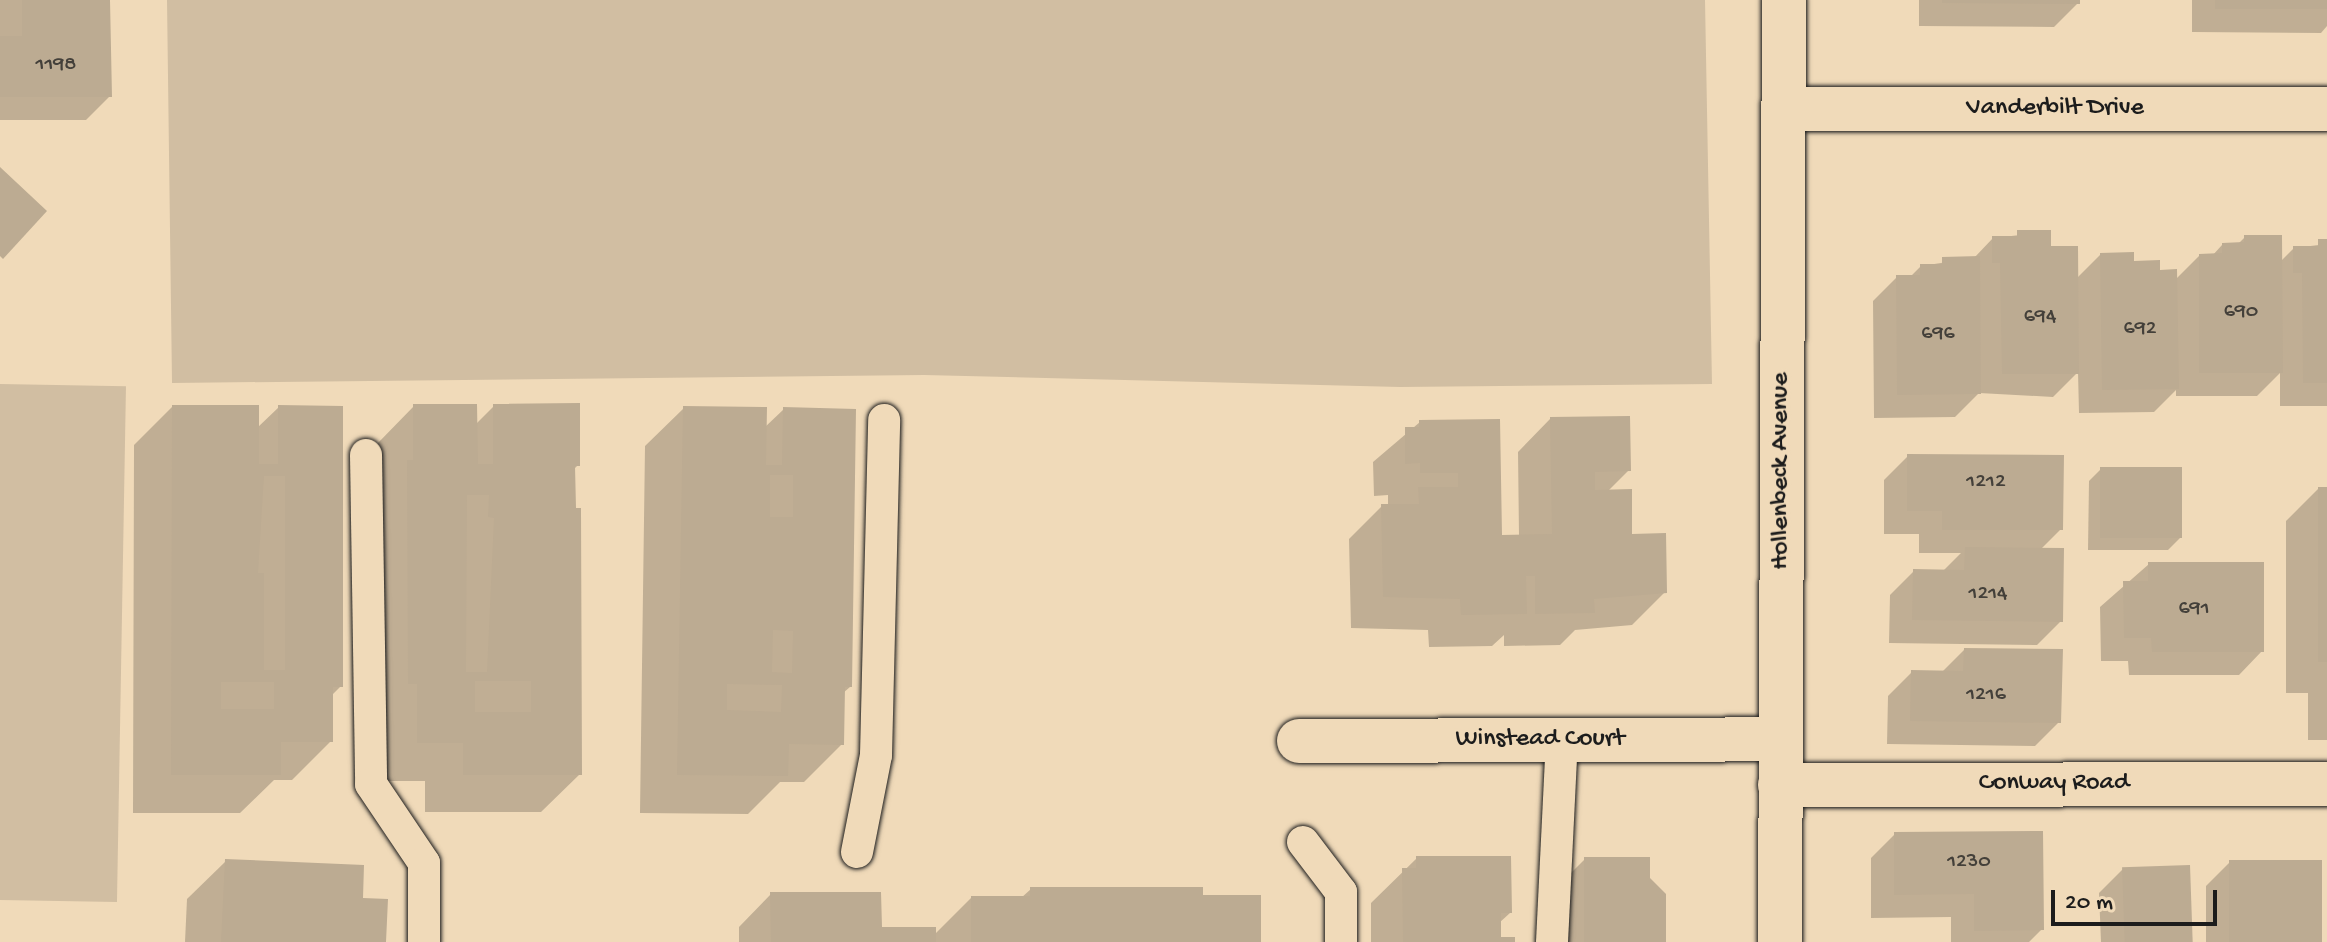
<!DOCTYPE html>
<style>
body{margin:0}
#map{position:relative;width:2327px;height:942px;overflow:hidden;background:#f0dab9;font-family:"Gochi Hand",sans-serif}
div>[style]{position:absolute}
[style*='--x']{left:calc(var(--x)*1px);top:calc(var(--y)*1px);width:calc(var(--w)*1px);rotate:calc(var(--a)*1deg)}
.green>*{inset:0;background:#d1bea2;transform-origin:0 0}
.shadow>*{inset:0;background:#0003}
.building>*{inset:0;background:#bcab92;transform-origin:0 0}
.roads{filter:drop-shadow(0 0 2px #1c1c1c) drop-shadow(0 0 2px #1c1c1c)}
.service>*{height:32px;margin:-16px;padding:0 16px;transform-origin:16px;border-radius:16px;background:#f0dab9}
.minor>*{height:44px;margin:-22px;padding:0 22px;transform-origin:22px;border-radius:22px;background:#f0dab9}
.tertiary>*{height:44px;margin:-22px;padding:0 22px;transform-origin:22px;border-radius:22px;background:#f0dab9}
span{translate:-50% -50%;white-space:nowrap;text-align:center;line-height:1.15;-webkit-text-stroke:7px #f0dab9;paint-order:stroke}
.number-label{font-size:22px;color:#44403a}
.number-label span{-webkit-text-stroke-width:0}
.street-label{font-size:26px;color:#1c1c1c}
.scale{position:absolute;left:2051px;top:890px;width:166px;height:36px;box-sizing:border-box;border:4px solid #1c1c1c;border-top:0;padding-left:10px;font-size:24px;line-height:28px;white-space:nowrap;color:#1c1c1c;-webkit-text-stroke:6px #f0dab9;paint-order:stroke}
</style>
<div id="map">
<div class="green">
<i style="clip-path:polygon(167px 0,1705px 0,1712px 384px,1400px 387px,924px 375px,172px 383px)"></i>
<i style="left:0;top:384px;width:126px;height:516px;rotate:1deg"></i>
</div>
<div class="shadow">
<i style="clip-path:polygon(0 0,108px 0,110px 96px,86px 120px,0 120px)"></i>
<i style="clip-path:polygon(1919px 0,2078px 0,2078px 3px,2054px 27px,1919px 26px)"></i>
<i style="clip-path:polygon(2192px 0,2327px 0,2327px 26px,2321px 33px,2192px 32px)"></i>
<i style="clip-path:polygon(2049px 232px,2049px 248px,2076px 279px,2100px 255px,2175px 280px,2199px 256px,2212px 256px,2222px 245px,2238px 244px,2245px 237px,2280px 262px,2294px 248px,2327px 244px,2327px 406px,2280px 406px,2280px 373px,2257px 396px,2176px 396px,2176px 390px,2154px 412px,2079px 413px,2078px 372px,2053px 397px,1979px 393px,1955px 417px,1874px 418px,1873px 301px,1897px 277px,1910px 277px,1921px 266px,1974px 258px,1993px 238px)"></i>
<i style="clip-path:polygon(414px 406px,475px 425px,494px 406px,578px 465px,573px 470px,580px 774px,541px 812px,425px 812px,425px 781px,379px 781px,376px 445px)"></i>
<i style="clip-path:polygon(172px 407px,257px 428px,279px 407px,341px 686px,331px 696px,331px 741px,292px 780px,274px 780px,240px 813px,133px 813px,134px 445px)"></i>
<i style="clip-path:polygon(684px 408px,764px 428px,784px 409px,850px 687px,843px 693px,842px 744px,804px 782px,780px 782px,748px 814px,640px 813px,645px 446px)"></i>
<i style="clip-path:polygon(1550px 419px,1629px 470px,1607px 492px,1665px 592px,1632px 625px,1575px 630px,1560px 645px,1504px 646px,1504px 635px,1492px 646px,1429px 647px,1428px 630px,1351px 628px,1349px 539px,1382px 506px,1388px 506px,1388px 495px,1374px 496px,1373px 462px,1420px 422px,1498px 421px,1500px 537px,1519px 536px,1518px 452px)"></i>
<i style="clip-path:polygon(1908px 456px,2061px 529px,2041px 549px,2061px 621px,2037px 645px,1889px 643px,1890px 595px,1914px 571px,1943px 571px,1961px 553px,1919px 553px,1919px 534px,1884px 534px,1884px 480px)"></i>
<i style="clip-path:polygon(2101px 469px,2180px 538px,2168px 550px,2088px 550px,2089px 481px)"></i>
<i style="clip-path:polygon(2318px 489px,2327px 489px,2327px 740px,2308px 740px,2308px 693px,2286px 693px,2286px 521px)"></i>
<i style="clip-path:polygon(2149px 564px,2262px 651px,2239px 675px,2129px 675px,2128px 661px,2101px 661px,2100px 607px)"></i>
<i style="clip-path:polygon(1964px 650px,2059px 722px,2035px 746px,1887px 744px,1888px 696px,1912px 672px,1942px 672px)"></i>
<i style="clip-path:polygon(1895px 834px,2042px 929px,2029px 942px,1951px 942px,1951px 917px,1871px 918px,1871px 858px)"></i>
<i style="clip-path:polygon(1417px 858px,1510px 913px,1499px 923px,1499px 939px,1513px 942px,1371px 942px,1371px 903px)"></i>
<i style="clip-path:polygon(1585px 859px,1664px 942px,1552px 942px,1553px 891px)"></i>
<i style="clip-path:polygon(226px 861px,384px 942px,185px 942px,187px 899px)"></i>
<i style="clip-path:polygon(2230px 862px,2321px 942px,2206px 942px,2206px 886px)"></i>
<i style="clip-path:polygon(2123px 869px,2191px 942px,2101px 942px,2099px 893px)"></i>
<i style="clip-path:polygon(1031px 889px,1201px 897px,1259px 942px,739px 942px,739px 927px,771px 894px,880px 929px,934px 935px,971px 898px,1021px 898px)"></i>
</div>
<div class="building">
<i style="clip-path:polygon(22px 0,110px 0,112px 97px,0 97px,0 36px,22px 36px)"></i>
<i style="clip-path:polygon(1942px 0,2080px 0,2080px 4px,1942px 3px)"></i>
<i style="left:2215px;top:0;width:112px;height:9px"></i>
<i style="clip-path:polygon(0 167px,47px 211px,3px 259px,0 256px)"></i>
<i style="clip-path:polygon(2017px 230px,2051px 230px,2051px 246px,2078px 246px,2079px 374px,2002px 374px,2000px 263px,1992px 263px,1992px 236px,2017px 236px)"></i>
<i style="clip-path:polygon(2244px 235px,2282px 235px,2283px 373px,2199px 373px,2199px 254px,2222px 253px,2222px 243px,2244px 242px)"></i>
<i style="clip-path:polygon(2318px 239px,2327px 239px,2327px 383px,2303px 383px,2302px 273px,2293px 273px,2293px 246px,2318px 246px)"></i>
<i style="clip-path:polygon(2134px 252px,2134px 261px,2160px 260px,2160px 270px,2177px 269px,2179px 389px,2102px 390px,2100px 253px)"></i>
<i style="clip-path:polygon(1980px 256px,1981px 394px,1897px 395px,1896px 275px,1920px 275px,1920px 264px,1942px 264px,1942px 257px)"></i>
<i style="clip-path:polygon(evenodd,580px 403px,580px 466px,575px 466px,576px 508px,581px 508px,582px 775px,463px 775px,463px 743px,417px 743px,417px 684px,408px 684px,407px 460px,413px 460px,413px 404px,477px 404px,478px 464px,493px 464px,493px 404px,580px 403px,467px 495px,489px 495px,488px 517px,494px 518px,487px 672px,466px 672px,467px 495px,580px 403px,475px 681px,531px 681px,531px 712px,475px 712px,475px 681px)"></i>
<i style="clip-path:polygon(evenodd,172px 405px,259px 405px,259px 464px,278px 464px,278px 405px,343px 406px,343px 687px,333px 687px,333px 742px,281px 742px,281px 775px,171px 775px,172px 405px,264px 476px,285px 476px,285px 670px,264px 670px,264px 573px,258px 573px,264px 476px,172px 405px,221px 682px,274px 682px,274px 709px,221px 709px,221px 682px)"></i>
<i style="clip-path:polygon(evenodd,683px 406px,767px 407px,766px 465px,782px 465px,783px 407px,856px 409px,852px 687px,845px 687px,844px 745px,789px 744px,788px 776px,677px 775px,683px 406px,770px 475px,793px 475px,793px 517px,770px 517px,770px 475px,683px 406px,773px 630px,793px 631px,792px 673px,772px 672px,773px 630px,683px 406px,727px 684px,782px 685px,781px 712px,727px 710px,727px 684px)"></i>
<i style="clip-path:polygon(1630px 416px,1631px 471px,1595px 472px,1595px 490px,1632px 489px,1632px 534px,1666px 533px,1667px 593px,1594px 599px,1595px 613px,1535px 614px,1535px 576px,1526px 576px,1527px 614px,1461px 615px,1460px 599px,1383px 597px,1381px 504px,1419px 504px,1418px 487px,1458px 487px,1458px 473px,1420px 473px,1420px 463px,1405px 464px,1405px 427px,1419px 427px,1419px 420px,1500px 419px,1502px 535px,1552px 534px,1550px 417px)"></i>
<i style="clip-path:polygon(1907px 454px,2064px 455px,2063px 530px,1942px 530px,1942px 511px,1907px 511px)"></i>
<i style="left:2100px;top:467px;width:82px;height:71px"></i>
<i style="left:2318px;top:487px;width:9px;height:175px"></i>
<i style="clip-path:polygon(1965px 547px,2064px 548px,2063px 622px,1912px 620px,1913px 569px,1964px 570px)"></i>
<i style="clip-path:polygon(2148px 562px,2264px 562px,2264px 652px,2152px 652px,2151px 638px,2124px 638px,2123px 581px,2148px 581px)"></i>
<i style="clip-path:polygon(1964px 648px,2063px 649px,2061px 723px,1910px 721px,1911px 670px,1963px 671px)"></i>
<i style="clip-path:polygon(2043px 831px,2044px 930px,1974px 931px,1974px 894px,1894px 895px,1894px 832px)"></i>
<i style="clip-path:polygon(1416px 856px,1511px 856px,1512px 913px,1501px 913px,1501px 937px,1515px 937px,1515px 942px,1403px 942px,1402px 868px,1416px 868px)"></i>
<i style="clip-path:polygon(1584px 857px,1650px 857px,1650px 878px,1666px 894px,1666px 942px,1584px 942px)"></i>
<i style="clip-path:polygon(225px 859px,364px 865px,363px 898px,388px 899px,386px 942px,221px 942px)"></i>
<i style="left:2229px;top:860px;width:93px;height:82px"></i>
<i style="left:2190px;top:865px;width:77px;height:68px;rotate:88deg"></i>
<i style="clip-path:polygon(1030px 887px,1203px 887px,1203px 895px,1261px 895px,1261px 942px,971px 942px,971px 896px,1030px 896px)"></i>
<i style="clip-path:polygon(770px 892px,881px 892px,882px 927px,936px 927px,936px 942px,771px 942px)"></i>
</div>
<div class="roads">
<div class="service">
<i style="--x:366;--y:455;--w:329;--a:89.1"></i>
<i style="--x:371;--y:784;--w:95;--a:56.1"></i>
<i style="--x:424;--y:863;--w:79;--a:90"></i>
<i style="--x:1303;--y:842;--w:63;--a:52.8"></i>
<i style="--x:1341;--y:892;--w:50;--a:90"></i>
<i style="--x:857;--y:852;--w:99;--a:-78.9"></i>
<i style="--x:876;--y:755;--w:335;--a:-88.6"></i>
<i style="--x:1552;--y:942;--w:202;--a:-87.2"></i>
</div>
<div class="minor">
<i style="--x:1784;--y:109;--w:543;--a:0"></i>
<i style="--x:1299;--y:741;--w:481;--a:-0.2"></i>
<i style="--x:1780;--y:785;--w:547;--a:-0.1"></i>
</div>
<div class="tertiary">
<i style="--x:1780;--y:942;--w:942;--a:-89.76"></i>
</div>
</div>
<div class="number-label">
<span style="left:56px;top:66px">1198</span>
<span style="left:2241px;top:313px">690</span>
<span style="left:2040px;top:318px">694</span>
<span style="left:2140px;top:330px">692</span>
<span style="left:1938px;top:335px">696</span>
<span style="left:1986px;top:483px">1212</span>
<span style="left:1988px;top:595px">1214</span>
<span style="left:2194px;top:610px">691</span>
<span style="left:1986px;top:696px">1216</span>
<span style="left:1969px;top:863px">1230</span>
</div>
<div class="street-label">
<span style="left:2055px;top:109px">Vanderbilt Drive</span>
<span style="left:1782px;top:471px;rotate:-90deg">Hollenbeck Avenue</span>
<span style="left:1540px;top:740px">Winstead Court</span>
<span style="left:2054px;top:784px">Conway Road</span>
</div>
<div class="scale">20 m</div>
</div>
